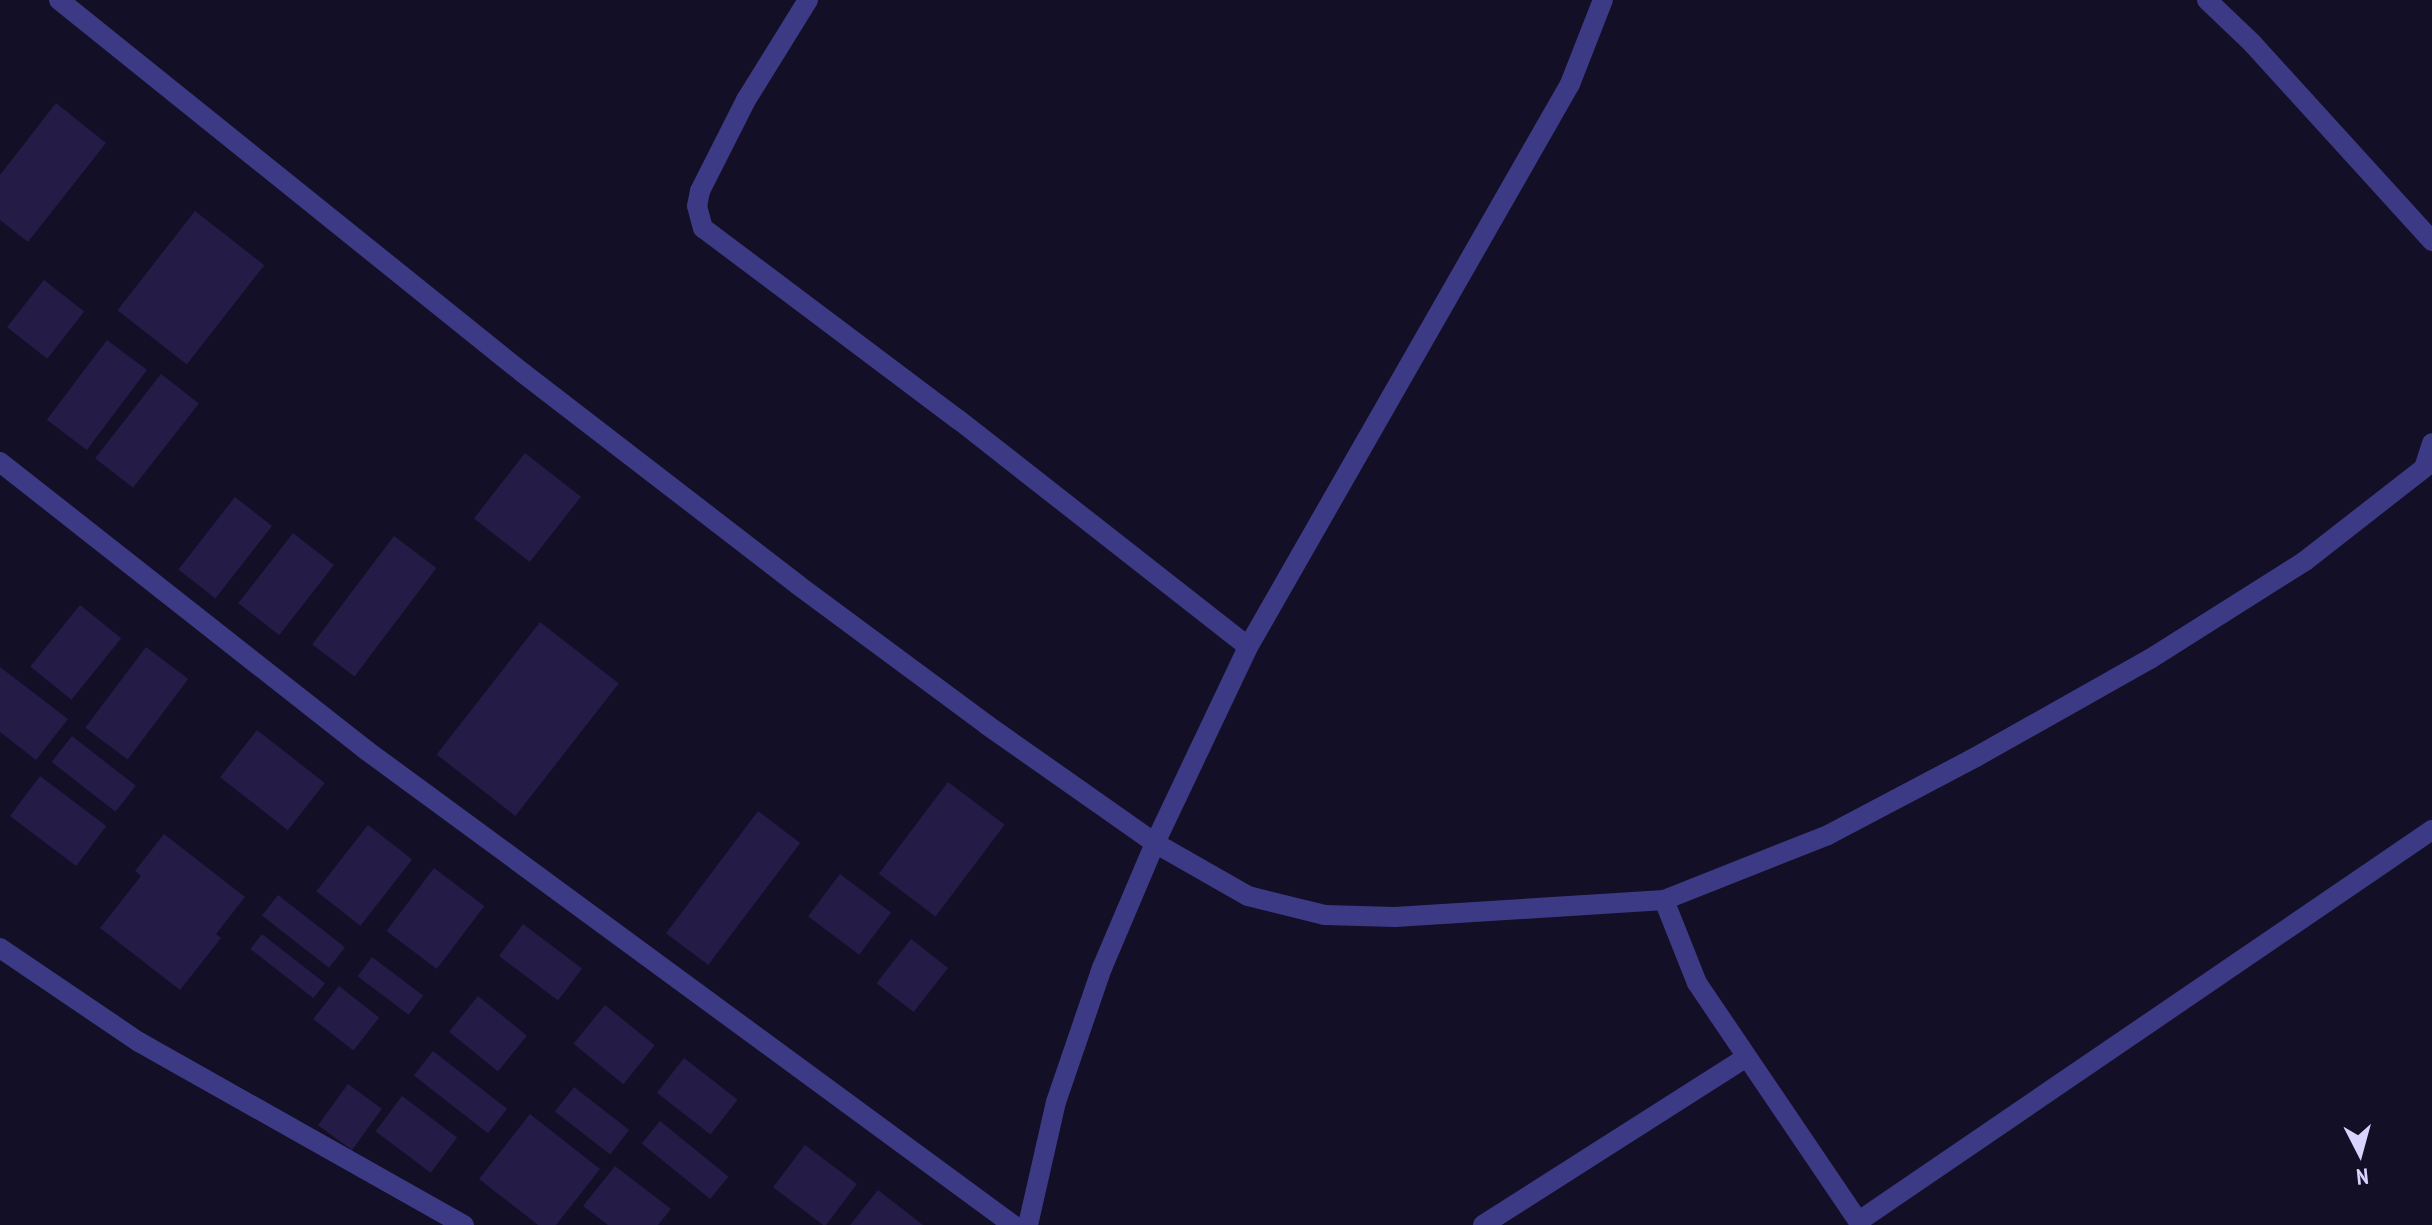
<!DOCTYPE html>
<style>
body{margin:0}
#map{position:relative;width:2432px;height:1225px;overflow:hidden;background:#130f26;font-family:"PT Sans Narrow",sans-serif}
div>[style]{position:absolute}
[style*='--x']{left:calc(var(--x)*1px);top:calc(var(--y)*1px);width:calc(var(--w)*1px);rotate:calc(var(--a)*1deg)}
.building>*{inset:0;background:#241b47;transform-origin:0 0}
.minor>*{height:20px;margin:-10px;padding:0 10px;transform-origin:10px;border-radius:10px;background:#3d3a85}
span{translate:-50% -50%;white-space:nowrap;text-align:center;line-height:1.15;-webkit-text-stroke:6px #130f26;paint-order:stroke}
.north{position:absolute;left:2320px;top:1113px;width:80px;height:80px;-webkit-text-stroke:6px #130f26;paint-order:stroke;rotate:174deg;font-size:22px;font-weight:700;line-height:32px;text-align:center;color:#d9d4ff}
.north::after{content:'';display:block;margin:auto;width:28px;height:36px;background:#d9d4ff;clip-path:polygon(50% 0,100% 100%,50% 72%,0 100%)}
</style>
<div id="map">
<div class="building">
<i style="clip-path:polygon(56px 103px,106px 143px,28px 242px,0 220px,0 175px)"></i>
<i style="left:195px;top:211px;width:88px;height:126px;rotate:38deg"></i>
<i style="left:44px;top:280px;width:51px;height:60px;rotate:38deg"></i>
<i style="left:107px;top:340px;width:50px;height:100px;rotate:37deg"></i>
<i style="left:161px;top:374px;width:48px;height:107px;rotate:38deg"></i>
<i style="left:525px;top:453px;width:71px;height:83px;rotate:38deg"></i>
<i style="left:235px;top:497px;width:47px;height:92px;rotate:38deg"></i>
<i style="left:293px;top:533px;width:52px;height:89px;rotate:38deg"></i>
<i style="left:394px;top:536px;width:53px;height:136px;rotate:37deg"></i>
<i style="left:80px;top:605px;width:53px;height:79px;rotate:39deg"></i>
<i style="left:540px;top:622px;width:100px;height:168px;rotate:38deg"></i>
<i style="left:146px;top:647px;width:53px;height:101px;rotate:37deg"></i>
<i style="clip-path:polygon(0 667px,68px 719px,36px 760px,0 732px)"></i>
<i style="left:257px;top:730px;width:86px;height:60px;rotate:38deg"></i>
<i style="left:72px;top:736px;width:81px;height:33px;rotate:38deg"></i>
<i style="left:40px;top:776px;width:83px;height:50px;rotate:37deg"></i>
<i style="left:948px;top:782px;width:71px;height:115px;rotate:37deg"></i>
<i style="left:758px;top:811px;width:53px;height:153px;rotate:37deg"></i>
<i style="left:368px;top:825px;width:56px;height:84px;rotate:38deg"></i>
<i style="clip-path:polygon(164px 834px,245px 897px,216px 934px,221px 938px,180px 990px,100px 928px,141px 876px,135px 871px)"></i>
<i style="left:434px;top:868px;width:63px;height:79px;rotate:37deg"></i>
<i style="left:840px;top:874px;width:64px;height:53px;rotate:37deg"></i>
<i style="left:278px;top:895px;width:85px;height:26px;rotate:38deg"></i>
<i style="left:523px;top:924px;width:74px;height:40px;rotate:37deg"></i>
<i style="left:262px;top:934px;width:80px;height:19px;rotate:38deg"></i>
<i style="left:911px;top:939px;width:47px;height:56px;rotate:38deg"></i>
<i style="left:372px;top:957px;width:64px;height:24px;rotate:37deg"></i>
<i style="left:339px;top:986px;width:51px;height:42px;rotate:38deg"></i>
<i style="left:478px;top:996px;width:63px;height:46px;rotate:39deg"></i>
<i style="left:605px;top:1005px;width:64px;height:50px;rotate:39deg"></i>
<i style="left:433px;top:1051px;width:94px;height:31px;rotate:38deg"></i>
<i style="left:684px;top:1058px;width:68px;height:44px;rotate:38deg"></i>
<i style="left:348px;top:1084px;width:42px;height:51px;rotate:36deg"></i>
<i style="left:574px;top:1087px;width:70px;height:31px;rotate:38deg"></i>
<i style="left:402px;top:1096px;width:69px;height:44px;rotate:37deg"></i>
<i style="clip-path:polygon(530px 1114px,600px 1169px,556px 1225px,538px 1225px,479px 1179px)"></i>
<i style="left:660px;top:1121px;width:88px;height:29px;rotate:39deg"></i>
<i style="left:805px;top:1145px;width:65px;height:53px;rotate:37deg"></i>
<i style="clip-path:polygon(615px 1166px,671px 1209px,658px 1225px,608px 1225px,583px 1206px)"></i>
<i style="clip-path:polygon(878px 1190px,923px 1225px,850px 1225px)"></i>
</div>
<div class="minor">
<i style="--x:59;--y:0;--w:595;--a:38.8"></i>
<i style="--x:523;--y:373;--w:347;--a:37.6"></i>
<i style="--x:798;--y:585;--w:235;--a:36.5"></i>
<i style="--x:987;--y:725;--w:205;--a:35.1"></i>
<i style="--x:1155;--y:843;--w:107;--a:29.7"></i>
<i style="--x:1248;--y:896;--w:79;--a:13.9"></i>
<i style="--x:1325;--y:915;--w:70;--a:1.6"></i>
<i style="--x:1395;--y:917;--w:270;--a:-3.6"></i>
<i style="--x:1664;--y:900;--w:176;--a:-21.6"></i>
<i style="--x:1828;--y:835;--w:167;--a:-27.8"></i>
<i style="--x:1976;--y:757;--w:200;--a:-29.4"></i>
<i style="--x:2150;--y:659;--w:183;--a:-32.3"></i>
<i style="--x:2305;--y:561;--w:151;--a:-38"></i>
<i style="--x:2424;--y:468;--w:26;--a:-72"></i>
<i style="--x:808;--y:0;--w:118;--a:121.8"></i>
<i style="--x:746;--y:100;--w:102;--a:116.8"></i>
<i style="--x:700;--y:191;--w:15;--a:101"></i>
<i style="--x:697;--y:206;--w:23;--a:75"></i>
<i style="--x:703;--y:228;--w:320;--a:36.9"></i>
<i style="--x:959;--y:420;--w:367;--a:38.1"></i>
<i style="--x:2207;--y:0;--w:62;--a:43.7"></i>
<i style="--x:2252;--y:43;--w:268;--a:47.7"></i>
<i style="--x:0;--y:462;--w:466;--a:38.2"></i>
<i style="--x:366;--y:750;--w:803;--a:36.28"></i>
<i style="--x:1664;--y:900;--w:89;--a:68.3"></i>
<i style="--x:1697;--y:983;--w:292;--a:55.9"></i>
<i style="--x:0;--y:948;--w:168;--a:34.1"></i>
<i style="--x:139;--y:1042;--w:373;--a:29.4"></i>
<i style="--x:1859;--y:1221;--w:694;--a:-34.31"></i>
<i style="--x:1028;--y:1225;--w:126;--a:-77.2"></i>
<i style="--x:1056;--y:1102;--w:142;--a:-71.1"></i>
<i style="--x:1102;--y:968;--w:136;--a:-67"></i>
<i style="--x:1155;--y:843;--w:217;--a:-64.6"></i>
<i style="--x:1248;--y:647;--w:649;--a:-60.23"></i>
<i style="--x:1570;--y:84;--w:90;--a:-68.6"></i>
<i style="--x:1483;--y:1225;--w:311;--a:-32.5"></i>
</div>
<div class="north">N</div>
</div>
